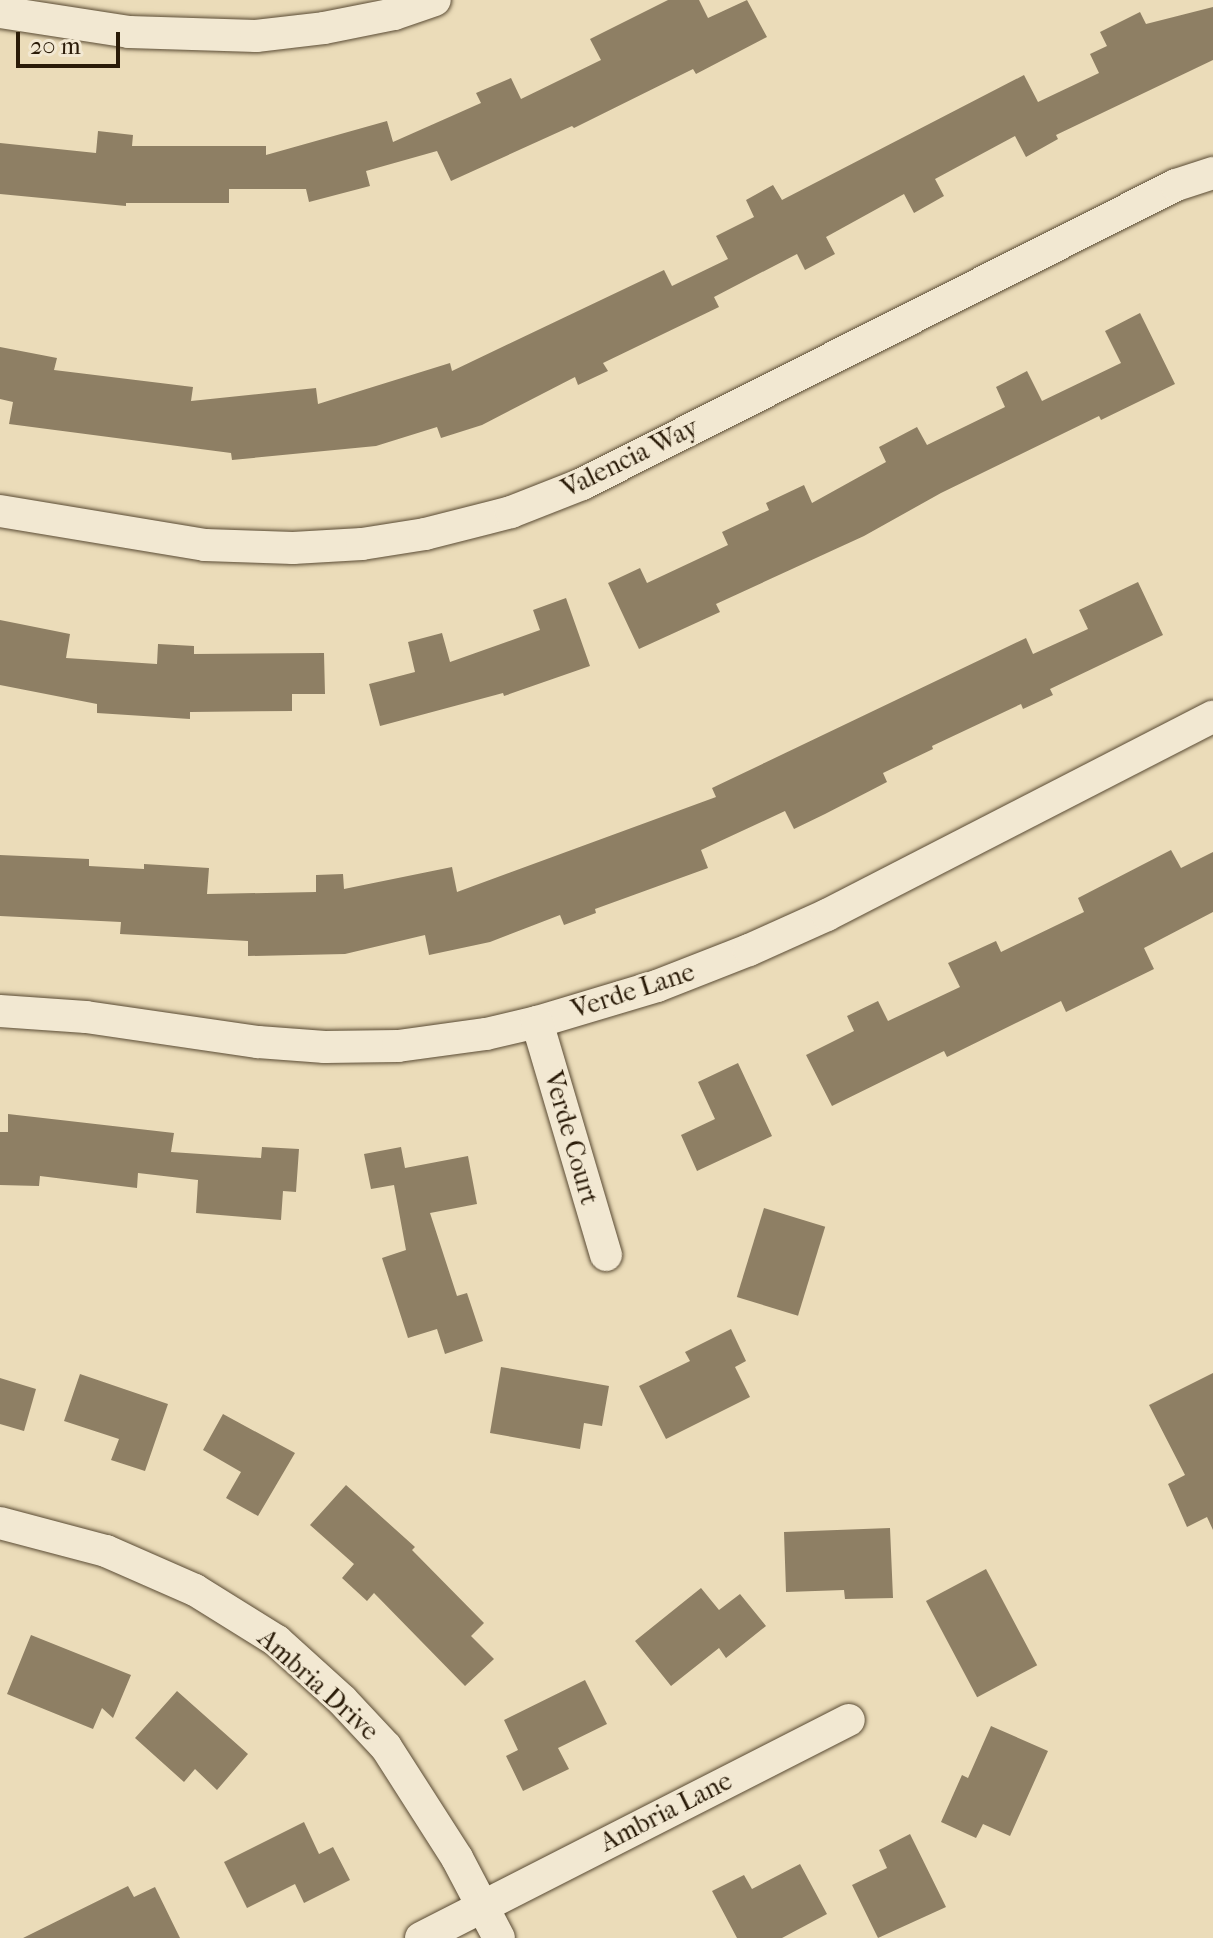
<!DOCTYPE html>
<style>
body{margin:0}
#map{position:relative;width:1213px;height:1938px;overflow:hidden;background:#ebdcb9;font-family:"IM FELL French Canon",serif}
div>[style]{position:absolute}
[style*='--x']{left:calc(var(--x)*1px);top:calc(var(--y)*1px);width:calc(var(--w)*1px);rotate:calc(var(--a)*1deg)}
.building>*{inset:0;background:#8e7f64;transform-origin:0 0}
.roads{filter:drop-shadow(0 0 2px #5a4b34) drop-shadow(0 0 2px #5a4b34)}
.minor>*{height:32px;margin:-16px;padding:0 16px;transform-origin:16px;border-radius:16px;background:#f2e8d2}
span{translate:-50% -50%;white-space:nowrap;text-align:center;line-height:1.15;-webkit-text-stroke:6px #f2e8d2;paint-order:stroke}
.street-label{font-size:26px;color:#2a1b08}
.scale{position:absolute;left:16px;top:32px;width:104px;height:36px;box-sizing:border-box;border:4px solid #2a1b08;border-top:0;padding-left:10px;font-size:24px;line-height:28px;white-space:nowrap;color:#2a1b08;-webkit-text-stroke:6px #f2e8d2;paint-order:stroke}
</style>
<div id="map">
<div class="building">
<i style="clip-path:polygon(668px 0,699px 0,708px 18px,747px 0,767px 37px,696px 74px,693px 69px,574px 128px,572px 126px,451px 181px,437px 151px,366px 171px,370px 186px,309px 202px,306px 189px,229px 189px,229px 203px,126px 203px,126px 206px,0 194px,0 143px,96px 153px,98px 131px,133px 135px,132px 146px,266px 146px,266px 155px,387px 121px,393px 142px,481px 103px,476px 93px,511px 78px,521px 99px,601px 60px,590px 39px)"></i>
<i style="clip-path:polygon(1213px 7px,1213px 60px,1056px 135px,1058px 139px,1026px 157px,1015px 136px,935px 179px,944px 196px,914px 213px,904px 194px,826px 237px,835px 254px,805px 270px,797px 254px,714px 297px,719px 307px,603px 363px,608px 371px,578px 385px,575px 377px,482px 425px,441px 438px,437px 427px,376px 446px,232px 460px,231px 453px,9px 424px,13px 402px,0 399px,0 347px,57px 358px,54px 370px,193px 387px,191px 401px,316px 388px,318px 404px,450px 363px,452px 371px,664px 270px,672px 286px,728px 259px,716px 236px,754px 217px,746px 200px,773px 185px,782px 200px,1024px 75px,1038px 102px,1099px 73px,1090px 54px,1107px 46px,1100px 32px,1140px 12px,1146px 24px)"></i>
<i style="clip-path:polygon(1140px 313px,1175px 384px,1101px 420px,1099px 416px,941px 493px,864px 536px,716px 604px,720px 612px,639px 649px,608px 583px,640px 568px,647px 583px,728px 545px,722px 532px,769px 510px,766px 503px,804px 485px,812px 503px,886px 462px,879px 447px,917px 427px,927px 445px,1005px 407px,996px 387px,1027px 371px,1042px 401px,1121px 363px,1105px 331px)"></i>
<i style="clip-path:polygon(1138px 582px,1163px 635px,1050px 689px,1053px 695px,1023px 709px,1021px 704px,932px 746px,933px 749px,883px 773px,887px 782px,825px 814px,794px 829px,785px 811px,701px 850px,708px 868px,595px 909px,596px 913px,564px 925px,560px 915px,490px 942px,429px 955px,425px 935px,345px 954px,248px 956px,248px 941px,120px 934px,121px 922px,0 916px,0 855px,89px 859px,89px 866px,144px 869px,144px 864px,209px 868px,207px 894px,316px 892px,316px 875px,343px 874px,344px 889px,452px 867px,457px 892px,716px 797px,712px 788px,1026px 638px,1033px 654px,1088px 629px,1079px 610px)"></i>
<i style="clip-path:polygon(566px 598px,590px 666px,504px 696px,503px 693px,380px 726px,369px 684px,415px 672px,408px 642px,442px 633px,450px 662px,540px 630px,533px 610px)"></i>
<i style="clip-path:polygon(0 620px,70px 634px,66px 658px,157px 664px,158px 644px,194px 646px,194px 654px,324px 653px,325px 694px,292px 694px,292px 711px,190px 712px,190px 719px,97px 713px,97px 704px,0 685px)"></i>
<i style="clip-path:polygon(1171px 850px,1181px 868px,1213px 852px,1213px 912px,1144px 948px,1154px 969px,1066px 1012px,1061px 1001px,947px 1057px,944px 1051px,832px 1106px,806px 1055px,854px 1031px,847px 1016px,878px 1001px,888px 1021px,960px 987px,948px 963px,996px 941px,1001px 952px,1084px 912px,1078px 898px)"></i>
<i style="clip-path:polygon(738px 1063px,772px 1136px,697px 1171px,681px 1135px,715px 1119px,698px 1082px)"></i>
<i style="clip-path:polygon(8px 1114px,174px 1133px,171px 1152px,261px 1158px,262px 1147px,299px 1149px,296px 1192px,283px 1191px,281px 1220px,196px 1213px,198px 1180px,138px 1173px,137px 1188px,40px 1176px,39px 1186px,0 1185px,0 1132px,8px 1132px)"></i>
<i style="clip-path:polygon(401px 1147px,405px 1168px,468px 1156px,477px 1204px,430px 1213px,457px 1296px,467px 1293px,483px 1341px,445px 1354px,437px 1329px,408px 1338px,382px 1258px,406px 1250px,394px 1185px,371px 1189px,364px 1154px)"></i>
<i style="left:764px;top:1208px;width:64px;height:93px;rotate:17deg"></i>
<i style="clip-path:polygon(731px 1329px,746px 1361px,735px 1367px,750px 1397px,666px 1439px,639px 1386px,690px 1361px,685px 1352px)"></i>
<i style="clip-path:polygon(501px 1367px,609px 1386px,602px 1426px,584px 1423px,580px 1449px,490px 1433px)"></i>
<i style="clip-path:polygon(1213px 1373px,1213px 1530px,1207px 1517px,1187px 1527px,1168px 1484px,1185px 1475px,1149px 1405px)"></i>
<i style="clip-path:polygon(80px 1374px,168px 1404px,145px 1471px,111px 1460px,119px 1439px,64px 1421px)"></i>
<i style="clip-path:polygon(0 1378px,36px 1389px,24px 1431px,0 1424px)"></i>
<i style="clip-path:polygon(223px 1414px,295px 1453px,258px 1516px,226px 1498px,241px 1472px,203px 1450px)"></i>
<i style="clip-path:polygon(346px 1485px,415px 1547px,412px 1550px,484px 1623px,471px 1636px,494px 1659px,465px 1686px,374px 1593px,367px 1601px,342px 1578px,354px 1564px,310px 1525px)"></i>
<i style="clip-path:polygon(890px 1528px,893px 1598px,845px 1599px,844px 1590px,786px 1592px,784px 1532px)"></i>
<i style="left:986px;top:1569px;width:109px;height:68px;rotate:62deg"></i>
<i style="clip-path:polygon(701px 1588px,719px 1610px,740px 1594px,766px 1626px,726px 1658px,719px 1648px,671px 1686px,635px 1641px)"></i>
<i style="clip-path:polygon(31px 1635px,131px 1675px,113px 1718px,102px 1708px,93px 1729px,7px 1694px)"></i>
<i style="clip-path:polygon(585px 1680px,607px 1724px,558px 1748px,569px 1769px,523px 1791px,506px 1756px,518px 1750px,504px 1720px)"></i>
<i style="clip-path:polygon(177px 1691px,248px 1754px,217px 1790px,195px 1769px,184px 1782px,135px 1738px)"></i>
<i style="clip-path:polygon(991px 1726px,1048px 1751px,1010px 1836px,983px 1824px,976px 1838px,941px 1822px,962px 1775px,968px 1778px)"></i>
<i style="clip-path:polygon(304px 1822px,319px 1854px,333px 1847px,350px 1880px,304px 1903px,295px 1884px,247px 1908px,224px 1862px)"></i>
<i style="clip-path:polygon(910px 1834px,946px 1907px,878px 1938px,852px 1885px,887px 1868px,879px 1850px)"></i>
<i style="clip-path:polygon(800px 1864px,827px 1914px,782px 1938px,737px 1938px,712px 1891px,744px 1875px,752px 1889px)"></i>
<i style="clip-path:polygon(128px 1886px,134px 1897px,155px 1887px,180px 1938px,23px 1938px)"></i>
</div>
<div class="roads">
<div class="minor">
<i style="--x:0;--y:12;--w:131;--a:8.8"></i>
<i style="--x:129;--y:32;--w:127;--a:1.8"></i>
<i style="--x:256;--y:36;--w:68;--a:-6.7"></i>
<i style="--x:324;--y:28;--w:71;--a:-11.3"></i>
<i style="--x:394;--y:14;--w:43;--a:-18.9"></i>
<i style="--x:0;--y:511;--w:208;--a:9.4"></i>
<i style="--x:205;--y:545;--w:88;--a:2"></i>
<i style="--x:293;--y:548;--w:69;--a:-3.3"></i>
<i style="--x:362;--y:544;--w:64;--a:-9"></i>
<i style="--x:425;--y:534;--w:89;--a:-14.3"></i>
<i style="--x:511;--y:512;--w:76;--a:-21.5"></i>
<i style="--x:582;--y:484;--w:665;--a:-26.72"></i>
<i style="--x:1176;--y:185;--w:39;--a:-18"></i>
<i style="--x:0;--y:1011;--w:86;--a:4"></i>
<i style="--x:86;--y:1017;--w:174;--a:8.3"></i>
<i style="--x:258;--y:1042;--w:67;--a:4.3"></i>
<i style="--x:325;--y:1047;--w:73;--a:-0.8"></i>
<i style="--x:398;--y:1046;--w:89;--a:-7.8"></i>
<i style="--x:486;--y:1034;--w:52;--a:-13.2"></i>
<i style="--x:537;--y:1022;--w:125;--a:-16.7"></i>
<i style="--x:657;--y:986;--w:99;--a:-21.4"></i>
<i style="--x:749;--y:950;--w:85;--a:-24.2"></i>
<i style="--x:827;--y:915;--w:434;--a:-27.2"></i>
<i style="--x:537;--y:1022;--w:243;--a:73.5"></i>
<i style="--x:0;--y:1523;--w:110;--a:14.8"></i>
<i style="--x:106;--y:1551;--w:97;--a:23.7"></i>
<i style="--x:195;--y:1590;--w:97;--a:31.9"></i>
<i style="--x:277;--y:1641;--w:88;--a:42.2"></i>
<i style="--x:342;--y:1700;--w:64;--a:46.9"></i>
<i style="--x:386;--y:1747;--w:132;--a:57.4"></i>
<i style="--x:457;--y:1858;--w:90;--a:62.3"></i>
<i style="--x:421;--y:1938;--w:480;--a:-27"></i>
</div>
</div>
<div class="street-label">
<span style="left:630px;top:458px;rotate:-26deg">Valencia Way</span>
<span style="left:633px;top:991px;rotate:-18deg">Verde Lane</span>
<span style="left:571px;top:1138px;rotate:74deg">Verde Court</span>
<span style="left:318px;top:1685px;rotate:42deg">Ambria Drive</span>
<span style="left:666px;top:1812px;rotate:-27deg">Ambria Lane</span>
</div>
<div class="scale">20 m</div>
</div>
